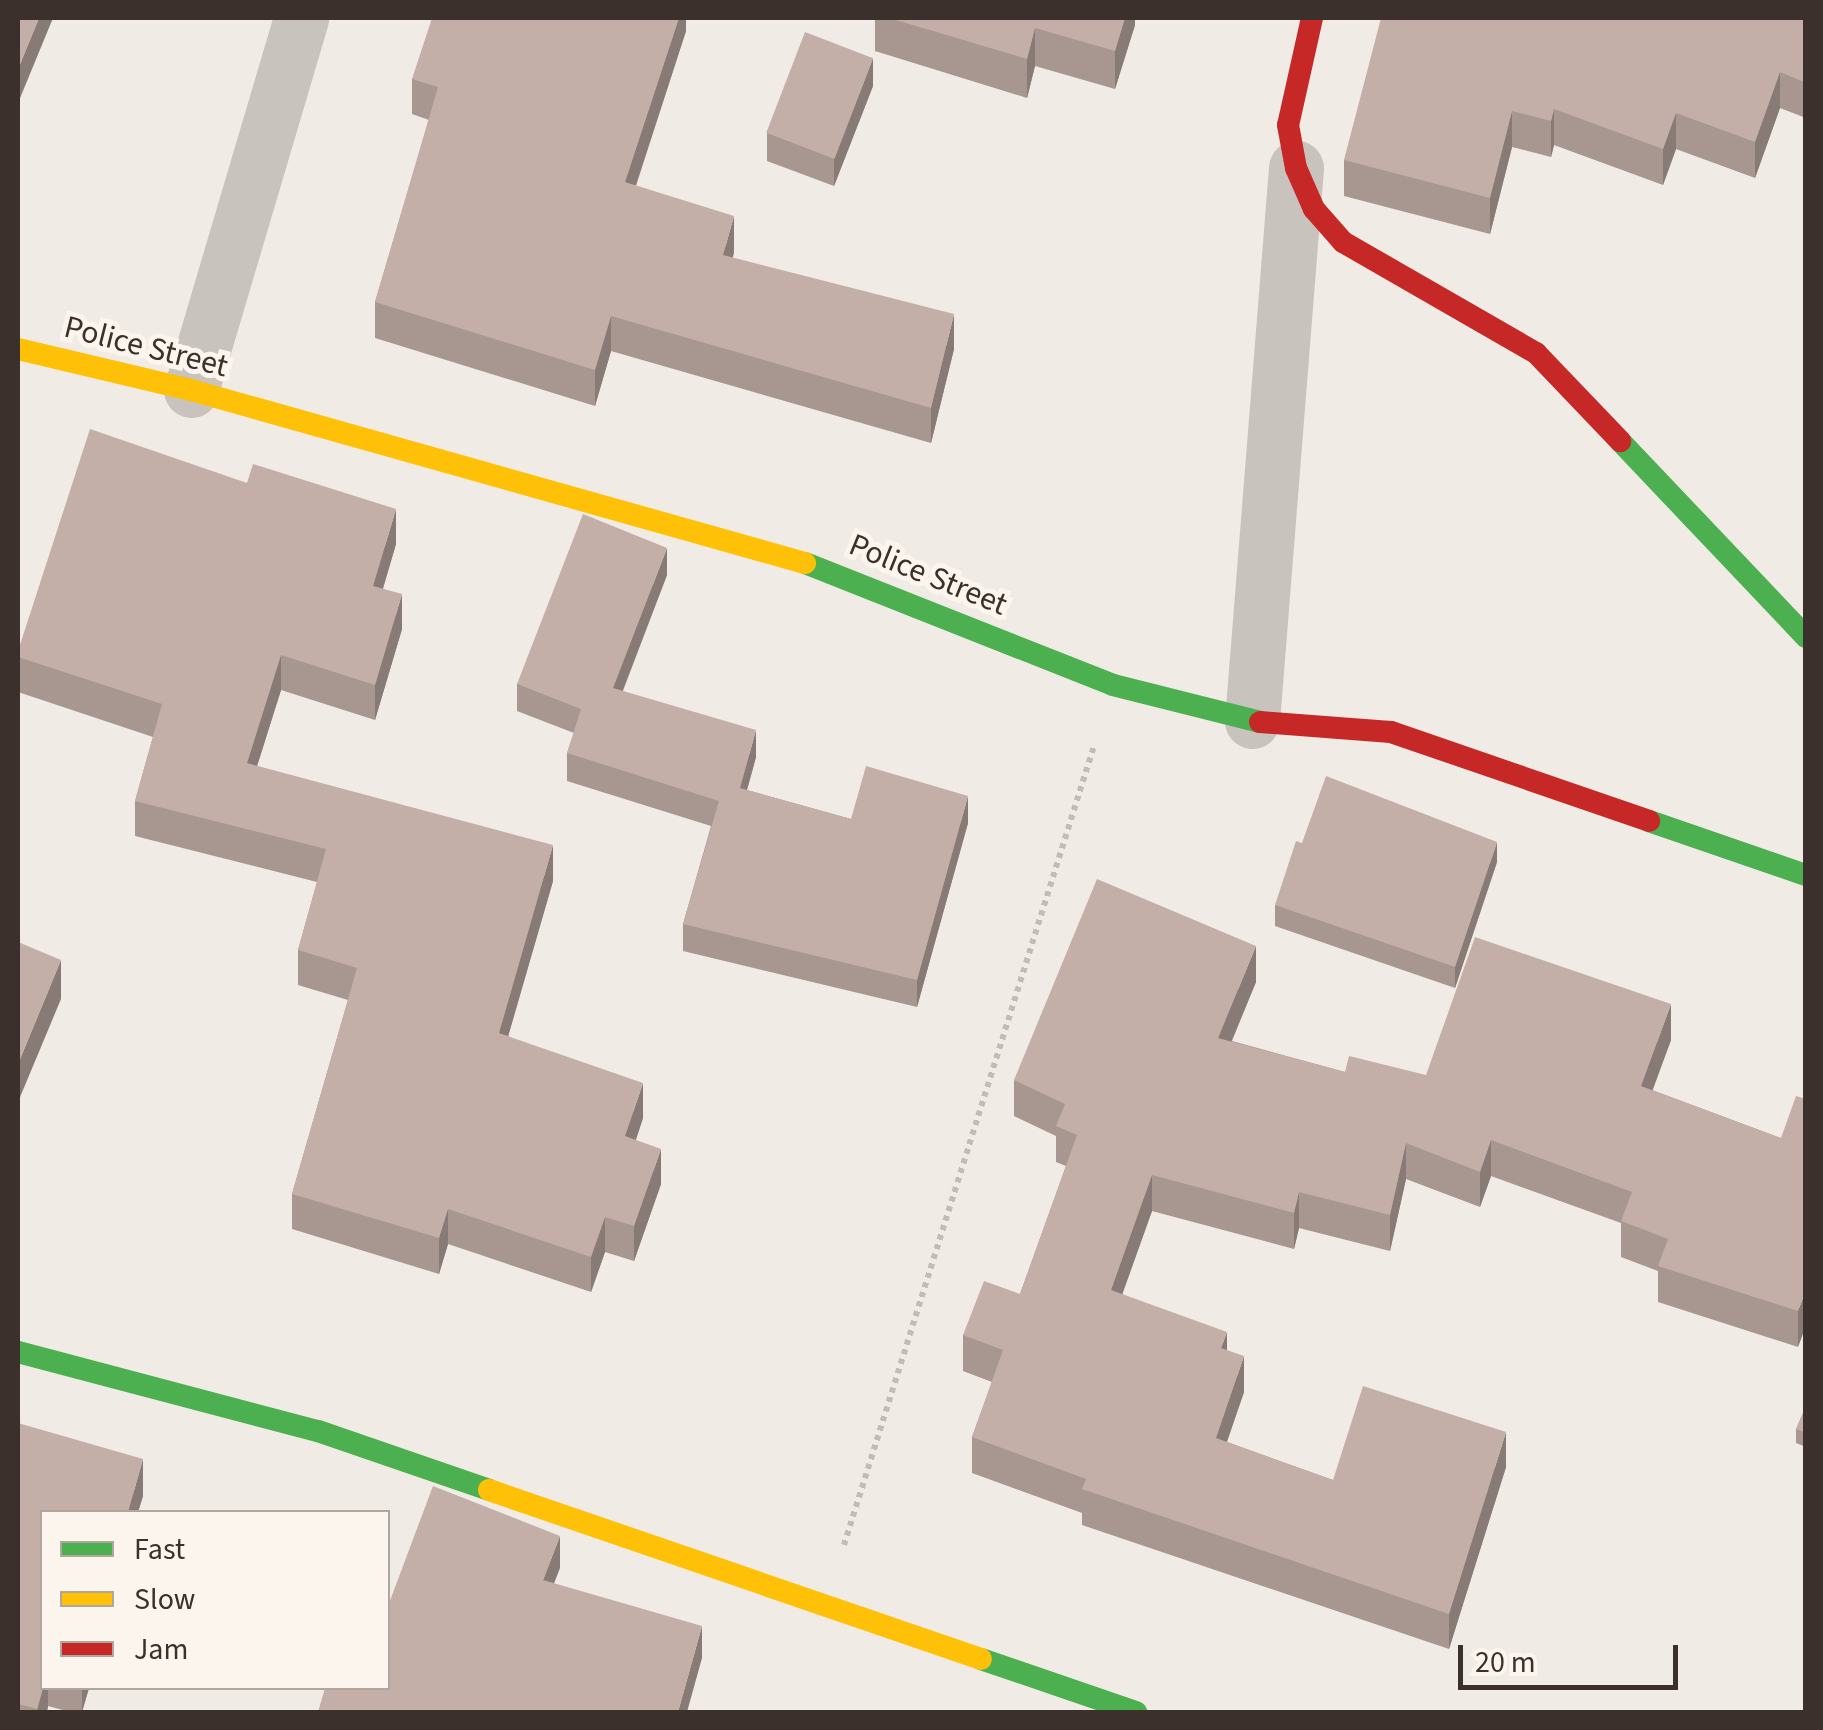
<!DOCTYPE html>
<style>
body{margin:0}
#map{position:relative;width:1823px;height:1730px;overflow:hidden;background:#f0ebe5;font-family:"Source Sans 3",sans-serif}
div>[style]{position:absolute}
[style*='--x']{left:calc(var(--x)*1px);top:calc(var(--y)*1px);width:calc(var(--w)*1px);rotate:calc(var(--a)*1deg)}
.path>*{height:6px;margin-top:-3px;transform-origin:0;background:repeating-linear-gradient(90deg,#c2bbb6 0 5px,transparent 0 10px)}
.street>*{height:55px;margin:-27.5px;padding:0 27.5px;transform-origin:27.5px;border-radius:27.5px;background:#c9c3be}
.fast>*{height:22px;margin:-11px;padding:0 11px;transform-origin:11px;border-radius:11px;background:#4caf50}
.slow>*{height:22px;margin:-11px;padding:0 11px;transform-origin:11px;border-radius:11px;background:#ffc107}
.jam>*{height:22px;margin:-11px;padding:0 11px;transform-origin:11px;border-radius:11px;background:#c62828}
.wall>*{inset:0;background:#a89690}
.shaded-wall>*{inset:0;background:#887a75}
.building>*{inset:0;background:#c3afa7;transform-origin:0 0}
span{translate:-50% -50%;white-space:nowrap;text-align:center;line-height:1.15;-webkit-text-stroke:10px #fbf5ee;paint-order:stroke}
.street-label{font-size:32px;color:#3b302b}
.frame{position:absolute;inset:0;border:20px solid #3b302b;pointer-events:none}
.legend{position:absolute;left:40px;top:1510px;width:350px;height:180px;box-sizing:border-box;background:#fbf5ee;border:2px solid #aea6a0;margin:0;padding:12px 18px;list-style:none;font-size:30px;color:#3b302b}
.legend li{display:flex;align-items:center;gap:20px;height:50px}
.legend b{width:50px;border:2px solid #aea6a0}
.scale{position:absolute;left:1458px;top:1645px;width:220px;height:45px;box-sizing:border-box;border:5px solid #3b302b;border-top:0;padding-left:12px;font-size:30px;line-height:35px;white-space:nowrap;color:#3b302b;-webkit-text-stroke:8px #fbf5ee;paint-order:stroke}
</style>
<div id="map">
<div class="path">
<i style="--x:844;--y:1545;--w:837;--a:-72.63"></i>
</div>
<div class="street">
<i style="--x:191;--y:390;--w:388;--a:-73.5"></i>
<i style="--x:1252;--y:721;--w:555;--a:-85.45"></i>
</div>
<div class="fast">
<i style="--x:1620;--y:441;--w:270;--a:46.5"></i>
<i style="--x:805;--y:563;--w:331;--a:21.6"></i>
<i style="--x:1113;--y:685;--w:152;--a:14.1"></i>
<i style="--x:1649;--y:821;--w:166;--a:19"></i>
<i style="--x:18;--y:1352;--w:310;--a:14.8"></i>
<i style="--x:318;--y:1431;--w:181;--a:19"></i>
<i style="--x:981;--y:1659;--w:164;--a:18.9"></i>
</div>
<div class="slow">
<i style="--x:18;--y:349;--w:178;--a:13.3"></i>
<i style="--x:191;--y:390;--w:638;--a:15.74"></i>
<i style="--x:489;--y:1490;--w:520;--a:18.96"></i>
</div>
<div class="jam">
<i style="--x:1312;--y:18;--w:110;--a:102.6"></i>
<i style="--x:1288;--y:125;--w:44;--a:79.5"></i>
<i style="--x:1296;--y:168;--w:45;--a:66.3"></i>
<i style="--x:1314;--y:209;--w:44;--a:48.7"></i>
<i style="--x:1343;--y:242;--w:223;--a:29.9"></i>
<i style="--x:1536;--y:353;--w:122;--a:46.3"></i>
<i style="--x:1260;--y:722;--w:131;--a:4.4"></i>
<i style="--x:1391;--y:732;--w:273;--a:19"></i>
</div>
<div class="wall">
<i style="clip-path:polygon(686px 18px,686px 31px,636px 186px,734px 252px,733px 258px,954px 349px,931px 443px,611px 351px,595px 406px,375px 338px,375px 302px,429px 120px,412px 114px,412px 79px)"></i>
<i style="clip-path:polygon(875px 18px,1135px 18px,1135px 25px,1115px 89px,1035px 66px,1027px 98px,875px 51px)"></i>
<i style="clip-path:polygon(1806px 18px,1806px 118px,1780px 108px,1755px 178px,1676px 149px,1663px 185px,1554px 145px,1551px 157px,1512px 147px,1490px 234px,1344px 196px,1344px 160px,1622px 19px)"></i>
<i style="clip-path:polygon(873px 86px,834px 186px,767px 161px,767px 133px)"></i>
<i style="clip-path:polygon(396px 544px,383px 589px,402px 629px,375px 720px,281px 690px,257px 766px,553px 881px,508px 1036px,643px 1118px,636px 1140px,661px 1184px,634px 1261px,605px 1252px,591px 1292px,448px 1244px,439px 1274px,292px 1229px,292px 1194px,348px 1000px,298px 985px,298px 950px,317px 882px,135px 836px,135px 801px,153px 737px,18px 692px,18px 651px)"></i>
<i style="clip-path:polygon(667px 575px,623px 691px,756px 757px,747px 790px,851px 819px,968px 823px,917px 1007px,683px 951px,683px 924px,711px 826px,567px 781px,567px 753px,574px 733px,517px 711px,517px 684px)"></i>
<i style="clip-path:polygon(1497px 862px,1455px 988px,1275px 926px,1275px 905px)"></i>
<i style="clip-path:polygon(1256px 982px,1232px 1041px,1345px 1072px,1426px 1075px,1671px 1040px,1652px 1090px,1781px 1138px,1806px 1099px,1798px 1347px,1658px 1302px,1658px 1271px,1621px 1257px,1621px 1223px,1491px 1176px,1480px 1207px,1406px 1179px,1390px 1251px,1299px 1228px,1294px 1249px,1152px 1211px,1122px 1294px,1227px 1350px,1244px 1392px,1227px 1442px,1333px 1480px,1506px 1467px,1449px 1649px,1082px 1525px,1082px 1513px,972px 1473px,972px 1437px,992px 1382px,963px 1371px,963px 1335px,1020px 1294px,1066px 1166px,1056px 1162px,1056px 1136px,1014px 1116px,1014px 1080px)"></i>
<i style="clip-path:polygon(1806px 1406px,1806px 1447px,1796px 1443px,1796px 1429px)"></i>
<i style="clip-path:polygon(18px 1423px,143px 1496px,138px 1512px,42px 1512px,42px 1688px,89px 1688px,82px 1712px,70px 1712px,48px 1706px,47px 1712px,18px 1712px)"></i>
</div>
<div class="shaded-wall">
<i style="clip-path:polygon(39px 18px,53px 18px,18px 103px,18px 69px)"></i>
<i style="clip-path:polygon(679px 18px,686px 18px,686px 31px,625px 218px,625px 182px)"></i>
<i style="clip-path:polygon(1125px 18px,1135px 18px,1135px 25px,1115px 89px,1115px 51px)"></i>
<i style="clip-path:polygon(1035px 28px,1035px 66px,1027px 98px,1027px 59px)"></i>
<i style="clip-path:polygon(873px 58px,873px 86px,834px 186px,834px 159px)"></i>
<i style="clip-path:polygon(1780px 72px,1780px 108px,1755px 178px,1755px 142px)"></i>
<i style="clip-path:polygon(1554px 109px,1554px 145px,1551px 157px,1551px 121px)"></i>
<i style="clip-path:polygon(1512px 111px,1512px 147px,1490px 234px,1490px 198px)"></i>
<i style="clip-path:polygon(1676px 113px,1676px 149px,1663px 185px,1663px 149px)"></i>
<i style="clip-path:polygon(734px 216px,734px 252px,723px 291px,723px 255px)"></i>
<i style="clip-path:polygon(954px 314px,954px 349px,931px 443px,931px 408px)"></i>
<i style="clip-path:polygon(611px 316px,611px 351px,595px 406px,595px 370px)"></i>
<i style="clip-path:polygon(396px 509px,396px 544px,373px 621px,373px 586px)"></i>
<i style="clip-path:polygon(667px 548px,667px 575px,613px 715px,613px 688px)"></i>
<i style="clip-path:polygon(402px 594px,402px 629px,375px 720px,375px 685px)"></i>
<i style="clip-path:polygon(281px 655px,281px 690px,247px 798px,247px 763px)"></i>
<i style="clip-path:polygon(756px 730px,756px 757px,740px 815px,740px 788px)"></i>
<i style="clip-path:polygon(968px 796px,968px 823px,917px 1007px,917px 980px)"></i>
<i style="clip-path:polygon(1497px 842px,1497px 862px,1455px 988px,1455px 967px)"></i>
<i style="clip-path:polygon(553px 845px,553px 881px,499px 1068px,499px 1033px)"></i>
<i style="clip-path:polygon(1256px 946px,1256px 982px,1218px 1073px,1218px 1038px)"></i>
<i style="clip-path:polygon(61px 960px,61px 999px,18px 1102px,18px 1064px)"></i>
<i style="clip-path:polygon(1671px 1004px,1671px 1040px,1641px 1122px,1641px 1086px)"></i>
<i style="clip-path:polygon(643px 1083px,643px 1118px,625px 1171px,625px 1136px)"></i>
<i style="clip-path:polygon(1491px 1140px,1491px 1176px,1480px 1207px,1480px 1172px)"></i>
<i style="clip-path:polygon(1406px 1143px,1406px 1179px,1390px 1251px,1390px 1215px)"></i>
<i style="clip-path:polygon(661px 1149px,661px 1184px,634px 1261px,634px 1226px)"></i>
<i style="clip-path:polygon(1152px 1175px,1152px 1211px,1111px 1326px,1111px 1290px)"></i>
<i style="clip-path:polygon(1299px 1192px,1299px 1228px,1294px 1249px,1294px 1213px)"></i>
<i style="clip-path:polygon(448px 1209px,448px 1244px,439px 1274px,439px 1238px)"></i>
<i style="clip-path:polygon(605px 1217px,605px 1252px,591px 1292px,591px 1257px)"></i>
<i style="clip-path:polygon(1806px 1290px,1806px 1326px,1798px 1347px,1798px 1311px)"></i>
<i style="clip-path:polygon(1227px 1332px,1227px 1367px,1221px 1348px)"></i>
<i style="clip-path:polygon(1244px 1356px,1244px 1392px,1216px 1473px,1216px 1438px)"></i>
<i style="clip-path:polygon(1506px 1432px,1506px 1467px,1449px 1649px,1449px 1614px)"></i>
<i style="clip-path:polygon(143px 1459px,143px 1496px,138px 1512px,128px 1512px)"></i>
<i style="clip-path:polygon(560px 1536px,560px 1568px,543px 1612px,543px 1580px)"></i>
<i style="clip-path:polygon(702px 1626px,702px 1658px,687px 1712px,678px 1712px)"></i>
<i style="clip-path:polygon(43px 1688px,48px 1688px,48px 1706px,47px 1712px,37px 1712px)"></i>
<i style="clip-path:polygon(82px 1688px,89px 1688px,82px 1712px)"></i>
</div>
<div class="building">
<i style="clip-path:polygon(18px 18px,39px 18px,18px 69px)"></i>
<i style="clip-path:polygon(432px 18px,679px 18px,625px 182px,734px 216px,723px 255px,954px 314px,931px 408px,611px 316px,595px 370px,375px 302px,438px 87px,412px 79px)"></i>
<i style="clip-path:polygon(889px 18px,1125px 18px,1115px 51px,1035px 28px,1027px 59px)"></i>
<i style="clip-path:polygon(1381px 18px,1618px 18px,1622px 19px,1623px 18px,1806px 18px,1806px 83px,1780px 72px,1755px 142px,1676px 113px,1663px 149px,1554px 109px,1551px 121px,1512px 111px,1490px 198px,1344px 160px)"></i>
<i style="left:805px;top:32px;width:73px;height:108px;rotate:21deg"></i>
<i style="clip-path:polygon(90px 429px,247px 483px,253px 464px,396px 509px,373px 586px,402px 594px,375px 685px,281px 655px,247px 763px,553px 845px,499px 1033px,643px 1083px,625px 1136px,661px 1149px,634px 1226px,605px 1217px,591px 1257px,448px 1209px,439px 1238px,292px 1194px,357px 968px,298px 950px,326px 849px,135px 801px,162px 704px,18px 657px,18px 651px)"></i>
<i style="clip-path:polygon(583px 514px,667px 548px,613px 688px,756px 730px,740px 788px,851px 819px,866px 766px,968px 796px,917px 980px,683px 924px,719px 801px,567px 753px,581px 709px,517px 684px)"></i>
<i style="clip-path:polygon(1326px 776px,1497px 842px,1455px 967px,1275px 905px,1296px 841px,1302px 843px)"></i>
<i style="clip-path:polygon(1097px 879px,1256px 946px,1218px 1038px,1345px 1072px,1349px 1056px,1426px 1075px,1475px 937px,1671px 1004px,1641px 1086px,1781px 1138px,1796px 1096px,1806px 1099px,1806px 1290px,1798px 1311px,1658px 1266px,1668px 1239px,1621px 1221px,1632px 1192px,1491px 1140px,1480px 1172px,1406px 1143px,1390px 1215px,1299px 1192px,1294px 1213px,1152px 1175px,1111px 1290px,1227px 1332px,1221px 1348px,1244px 1356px,1216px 1438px,1333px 1480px,1363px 1386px,1506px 1432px,1449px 1614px,1082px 1489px,1086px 1479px,972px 1437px,1003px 1350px,963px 1335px,984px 1281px,1020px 1294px,1077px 1135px,1056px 1126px,1065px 1104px,1014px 1080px)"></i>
<i style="clip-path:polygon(18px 942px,61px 960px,18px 1064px)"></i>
<i style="clip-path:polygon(1806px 1406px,1806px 1433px,1796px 1429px)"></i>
<i style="clip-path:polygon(18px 1423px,143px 1459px,128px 1512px,42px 1512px,43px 1688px,37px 1709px,18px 1704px)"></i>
<i style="clip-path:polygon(433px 1486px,560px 1536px,543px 1580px,702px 1626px,678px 1712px,318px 1712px,325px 1688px,388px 1688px,388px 1606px)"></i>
</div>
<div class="street-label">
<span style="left:146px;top:347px;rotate:14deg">Police Street</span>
<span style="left:928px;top:575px;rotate:22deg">Police Street</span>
</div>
<div class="frame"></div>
<ul class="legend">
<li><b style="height:12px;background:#4caf50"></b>Fast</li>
<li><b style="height:12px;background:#ffc107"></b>Slow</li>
<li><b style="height:12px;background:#c62828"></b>Jam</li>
</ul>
<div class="scale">20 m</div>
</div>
